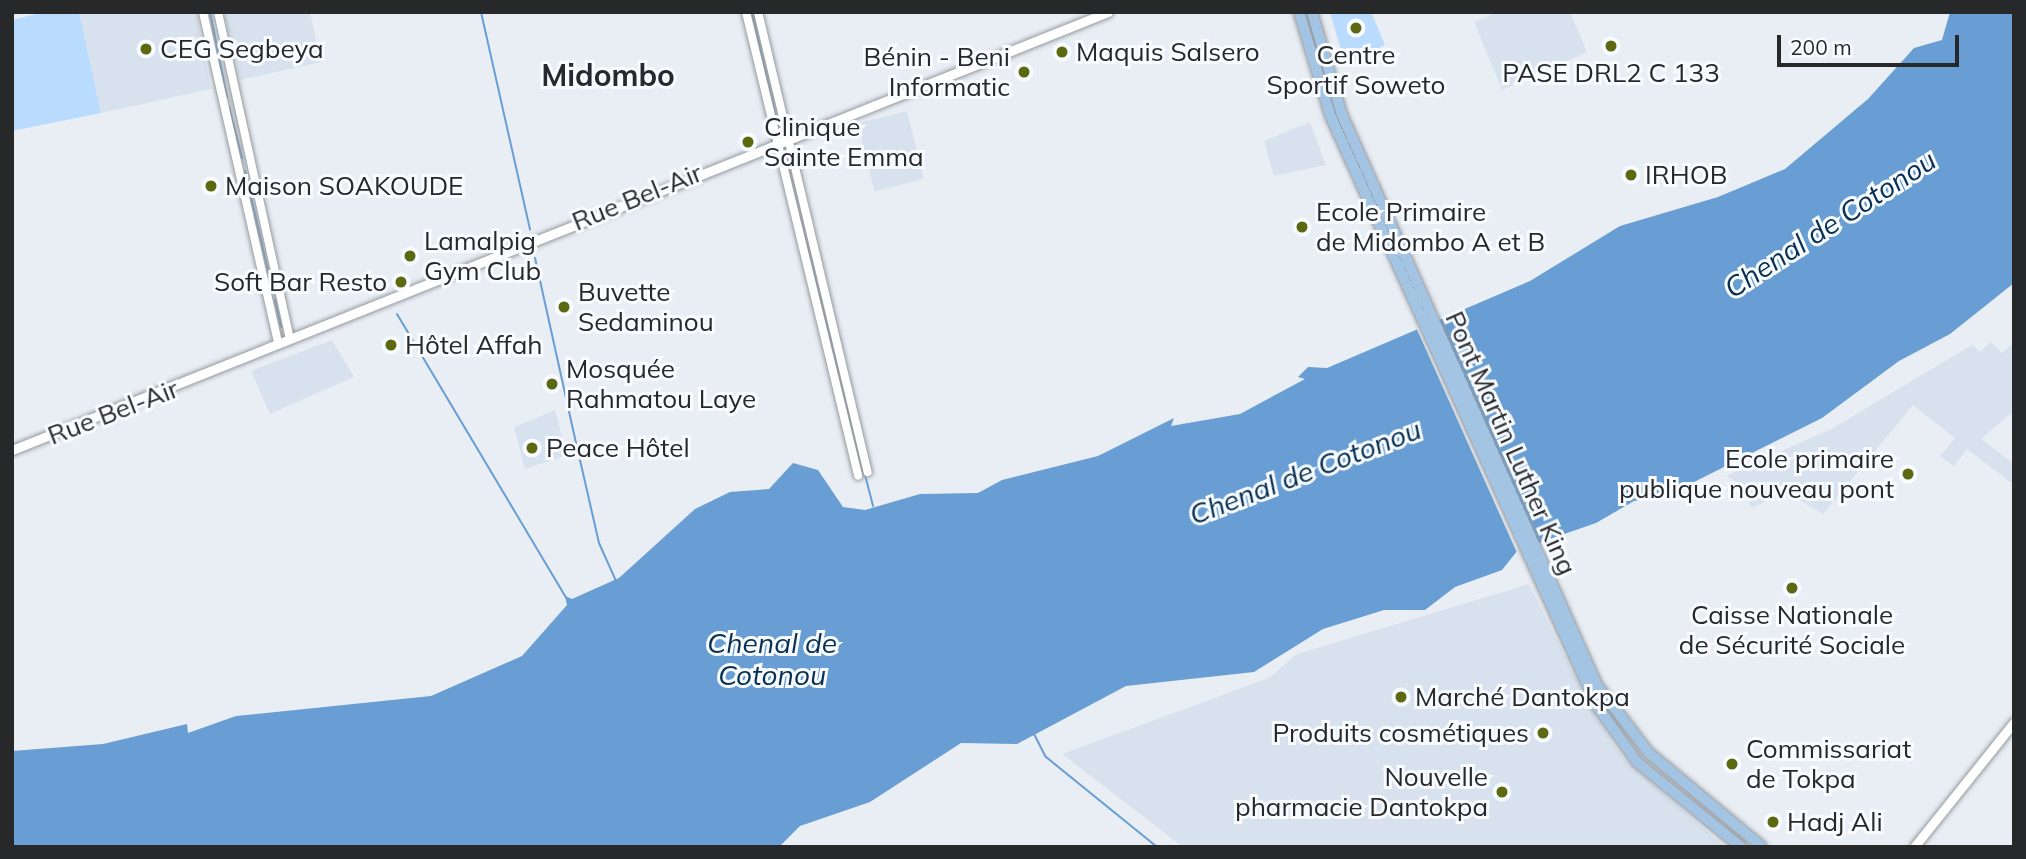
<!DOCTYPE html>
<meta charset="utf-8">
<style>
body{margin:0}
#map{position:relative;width:2026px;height:859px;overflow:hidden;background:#e9eef4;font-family:Mulish,sans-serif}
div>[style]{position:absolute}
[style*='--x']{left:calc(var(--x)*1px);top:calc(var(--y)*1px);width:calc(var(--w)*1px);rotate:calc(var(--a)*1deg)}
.built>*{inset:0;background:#d7e2ee;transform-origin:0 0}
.green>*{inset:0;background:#b9dbfe}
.water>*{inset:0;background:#689ed3}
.pier>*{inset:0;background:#e9eef4}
.stream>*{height:2px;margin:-1px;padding:0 1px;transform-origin:1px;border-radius:1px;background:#689ed3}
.roads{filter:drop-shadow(0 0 2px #959a9f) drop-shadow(0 0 2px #959a9f)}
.tertiary>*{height:8px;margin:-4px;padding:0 4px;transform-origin:4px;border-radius:4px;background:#fff}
.secondary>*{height:9px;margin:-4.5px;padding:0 4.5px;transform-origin:4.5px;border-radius:4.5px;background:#fff}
.primary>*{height:10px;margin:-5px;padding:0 5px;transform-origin:5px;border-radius:5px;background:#a4c4e3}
.dots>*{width:19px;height:19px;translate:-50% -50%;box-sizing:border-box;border:4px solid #f8fbff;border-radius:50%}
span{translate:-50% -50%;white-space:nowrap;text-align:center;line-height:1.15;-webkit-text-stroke:6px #f8fbff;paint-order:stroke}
.poi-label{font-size:26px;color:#26282a}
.left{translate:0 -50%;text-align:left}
.right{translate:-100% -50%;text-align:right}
.street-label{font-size:26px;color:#26282a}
.water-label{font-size:28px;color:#073053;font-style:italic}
.quarter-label{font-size:30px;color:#262a2e;font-weight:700}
.frame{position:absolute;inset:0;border:14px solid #26282a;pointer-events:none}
.scale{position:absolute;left:1777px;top:35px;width:182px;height:32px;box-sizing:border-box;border:4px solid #26282a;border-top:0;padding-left:9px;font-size:21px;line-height:24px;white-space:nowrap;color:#26282a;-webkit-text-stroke:5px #f8fbff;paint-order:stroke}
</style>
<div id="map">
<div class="built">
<i style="clip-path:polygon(79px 12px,196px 12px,211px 89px,101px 113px)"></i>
<i style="clip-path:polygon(224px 12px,310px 12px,321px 62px,240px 80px)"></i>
<i style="clip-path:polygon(1497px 12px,1570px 12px,1587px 52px,1502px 90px,1474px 22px)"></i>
<i style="left:907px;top:111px;width:70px;height:51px;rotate:76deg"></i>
<i style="clip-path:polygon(1310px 122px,1326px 165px,1274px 176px,1264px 141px)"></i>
<i style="clip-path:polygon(332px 340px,354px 377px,270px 414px,251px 371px)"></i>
<i style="clip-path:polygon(1991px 342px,2002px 353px,2014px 342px,2014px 411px,1981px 439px,2014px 464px,2014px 485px,1967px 449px,1954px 466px,1940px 456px,1955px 438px,1913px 405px,1823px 514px,1786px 492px,1752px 508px,1742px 485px,1726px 476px,1833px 428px,1972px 345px,1980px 352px)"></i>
<i style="clip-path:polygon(555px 410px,567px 455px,525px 469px,514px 427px)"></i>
<i style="clip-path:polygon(1529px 584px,1595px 717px,1623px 758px,1725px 847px,1183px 847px,1062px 754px,1269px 678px,1297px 654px)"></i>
</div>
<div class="green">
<i style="clip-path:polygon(44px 12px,79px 12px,101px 113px,12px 131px,12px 20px)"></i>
<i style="clip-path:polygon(1330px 12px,1371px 12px,1385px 45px,1345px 64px)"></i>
</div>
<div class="water">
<i style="clip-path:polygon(1950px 12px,2014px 12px,2014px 283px,1950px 334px,1899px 361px,1822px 418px,1670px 494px,1634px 501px,1596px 523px,1518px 550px,1502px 570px,1455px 587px,1425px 610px,1384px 610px,1323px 629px,1254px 672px,1126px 686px,1017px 744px,961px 743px,870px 802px,800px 826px,779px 847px,12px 847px,12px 751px,103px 744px,187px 724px,188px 733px,236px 716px,431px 696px,522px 656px,567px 605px,565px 596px,572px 599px,619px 578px,695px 509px,730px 492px,769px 489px,793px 463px,818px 470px,843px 507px,865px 510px,920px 494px,978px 493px,1002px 480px,1098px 456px,1174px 418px,1171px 426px,1240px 414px,1305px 379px,1298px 377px,1308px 367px,1327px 368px,1530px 281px,1620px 226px,1718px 197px,1785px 169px,1868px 99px,1914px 48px,1942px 40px)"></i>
</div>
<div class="pier">
<i style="clip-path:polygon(1434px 314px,1530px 548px,1518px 555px,1415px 325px)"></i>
</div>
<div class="stream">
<i style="--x:210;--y:12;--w:87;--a:78.7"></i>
<i style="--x:481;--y:12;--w:223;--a:77.3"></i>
<i style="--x:752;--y:12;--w:123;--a:77.3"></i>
<i style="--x:12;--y:14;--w:6;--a:-18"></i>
<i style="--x:229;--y:107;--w:53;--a:75.7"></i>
<i style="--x:245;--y:171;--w:124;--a:77"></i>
<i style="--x:799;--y:215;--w:162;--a:75.7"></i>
<i style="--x:535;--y:258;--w:199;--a:77.5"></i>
<i style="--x:275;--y:300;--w:28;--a:77"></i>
<i style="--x:397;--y:314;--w:330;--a:59.2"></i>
<i style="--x:841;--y:382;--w:128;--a:75.5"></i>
<i style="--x:580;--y:460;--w:85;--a:77.1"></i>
<i style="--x:599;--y:543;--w:42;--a:65.9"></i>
<i style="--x:1032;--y:730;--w:30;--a:63"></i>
<i style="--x:1046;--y:757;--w:143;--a:39"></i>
</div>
<div class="roads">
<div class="tertiary">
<i style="--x:203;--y:12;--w:337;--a:77.2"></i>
<i style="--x:218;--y:12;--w:332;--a:77.6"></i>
<i style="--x:746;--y:12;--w:477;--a:76.4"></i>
<i style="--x:758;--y:12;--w:473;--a:76.6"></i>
</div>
<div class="secondary">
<i style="--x:12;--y:450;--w:1180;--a:-21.78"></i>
<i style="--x:1914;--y:847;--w:160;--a:-51.3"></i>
</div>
<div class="primary">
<i style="--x:1299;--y:12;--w:110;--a:73.1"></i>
<i style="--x:1331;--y:117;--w:646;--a:65.7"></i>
<i style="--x:1597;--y:706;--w:69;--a:54.5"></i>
<i style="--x:1637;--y:762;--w:134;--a:39.3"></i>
<i style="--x:1312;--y:12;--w:107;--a:73.8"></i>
<i style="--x:1342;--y:115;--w:624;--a:65.9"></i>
<i style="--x:1597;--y:685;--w:84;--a:52.7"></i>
<i style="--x:1648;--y:752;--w:148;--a:39.8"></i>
</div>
</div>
<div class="dots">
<i style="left:1356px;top:28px;background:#5c6910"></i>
<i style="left:1611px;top:46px;background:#5c6910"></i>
<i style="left:146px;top:49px;background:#5c6910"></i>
<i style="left:1062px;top:52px;background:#5c6910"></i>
<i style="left:1024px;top:72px;background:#5c6910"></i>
<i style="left:748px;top:142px;background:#5c6910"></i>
<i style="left:1631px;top:175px;background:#5c6910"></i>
<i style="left:211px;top:186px;background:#5c6910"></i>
<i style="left:1302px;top:227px;background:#5c6910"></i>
<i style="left:410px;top:256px;background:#5c6910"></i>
<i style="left:401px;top:282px;background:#5c6910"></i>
<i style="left:564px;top:307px;background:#5c6910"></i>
<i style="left:391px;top:345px;background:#5c6910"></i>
<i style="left:552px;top:384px;background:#5c6910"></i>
<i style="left:532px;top:448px;background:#5c6910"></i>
<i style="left:1908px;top:474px;background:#5c6910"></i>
<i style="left:1792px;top:588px;background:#5c6910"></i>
<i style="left:1401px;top:697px;background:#5c6910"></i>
<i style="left:1543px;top:733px;background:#5c6910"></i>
<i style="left:1732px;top:764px;background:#5c6910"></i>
<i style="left:1502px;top:792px;background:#5c6910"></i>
<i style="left:1773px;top:822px;background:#5c6910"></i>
</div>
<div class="poi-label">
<span class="left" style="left:160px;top:49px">CEG Segbeya</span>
<span class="left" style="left:1076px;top:52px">Maquis Salsero</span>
<span style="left:1356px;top:70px">Centre<br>Sportif Soweto</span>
<span class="right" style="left:1010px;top:72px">Bénin - Beni<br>Informatic</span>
<span style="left:1611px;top:73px">PASE DRL2 C 133</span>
<span class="left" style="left:764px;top:142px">Clinique<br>Sainte Emma</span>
<span class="left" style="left:1645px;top:175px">IRHOB</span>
<span class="left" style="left:225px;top:186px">Maison SOAKOUDE</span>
<span class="left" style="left:1316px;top:227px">Ecole Primaire<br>de Midombo A et B</span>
<span class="left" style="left:424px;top:256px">Lamalpig<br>Gym Club</span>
<span class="right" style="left:387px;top:282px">Soft Bar Resto</span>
<span class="left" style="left:578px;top:307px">Buvette<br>Sedaminou</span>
<span class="left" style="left:405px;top:345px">Hôtel Affah</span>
<span class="left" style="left:566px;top:384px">Mosquée<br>Rahmatou Laye</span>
<span class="left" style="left:546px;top:448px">Peace Hôtel</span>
<span class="right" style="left:1894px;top:474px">Ecole primaire<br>publique nouveau pont</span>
<span style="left:1792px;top:630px">Caisse Nationale<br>de Sécurité Sociale</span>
<span class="left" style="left:1415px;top:697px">Marché Dantokpa</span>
<span class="right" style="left:1529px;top:733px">Produits cosmétiques</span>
<span class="left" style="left:1746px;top:764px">Commissariat<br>de Tokpa</span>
<span class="right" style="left:1488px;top:792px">Nouvelle<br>pharmacie Dantokpa</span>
<span class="left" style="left:1787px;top:822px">Hadj Ali</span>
</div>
<div class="street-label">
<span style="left:637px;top:197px;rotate:-22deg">Rue Bel-Air</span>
<span style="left:113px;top:412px;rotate:-21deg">Rue Bel-Air</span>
<span style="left:1511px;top:443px;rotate:66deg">Pont Martin Luther King</span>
</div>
<div class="water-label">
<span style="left:1830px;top:224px;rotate:-33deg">Chenal de Cotonou</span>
<span style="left:1305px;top:472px;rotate:-21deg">Chenal de Cotonou</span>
<span style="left:772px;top:659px">Chenal de<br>Cotonou</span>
</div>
<div class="quarter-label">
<span style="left:608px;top:75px">Midombo</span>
</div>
<div class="frame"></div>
<div class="scale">200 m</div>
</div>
